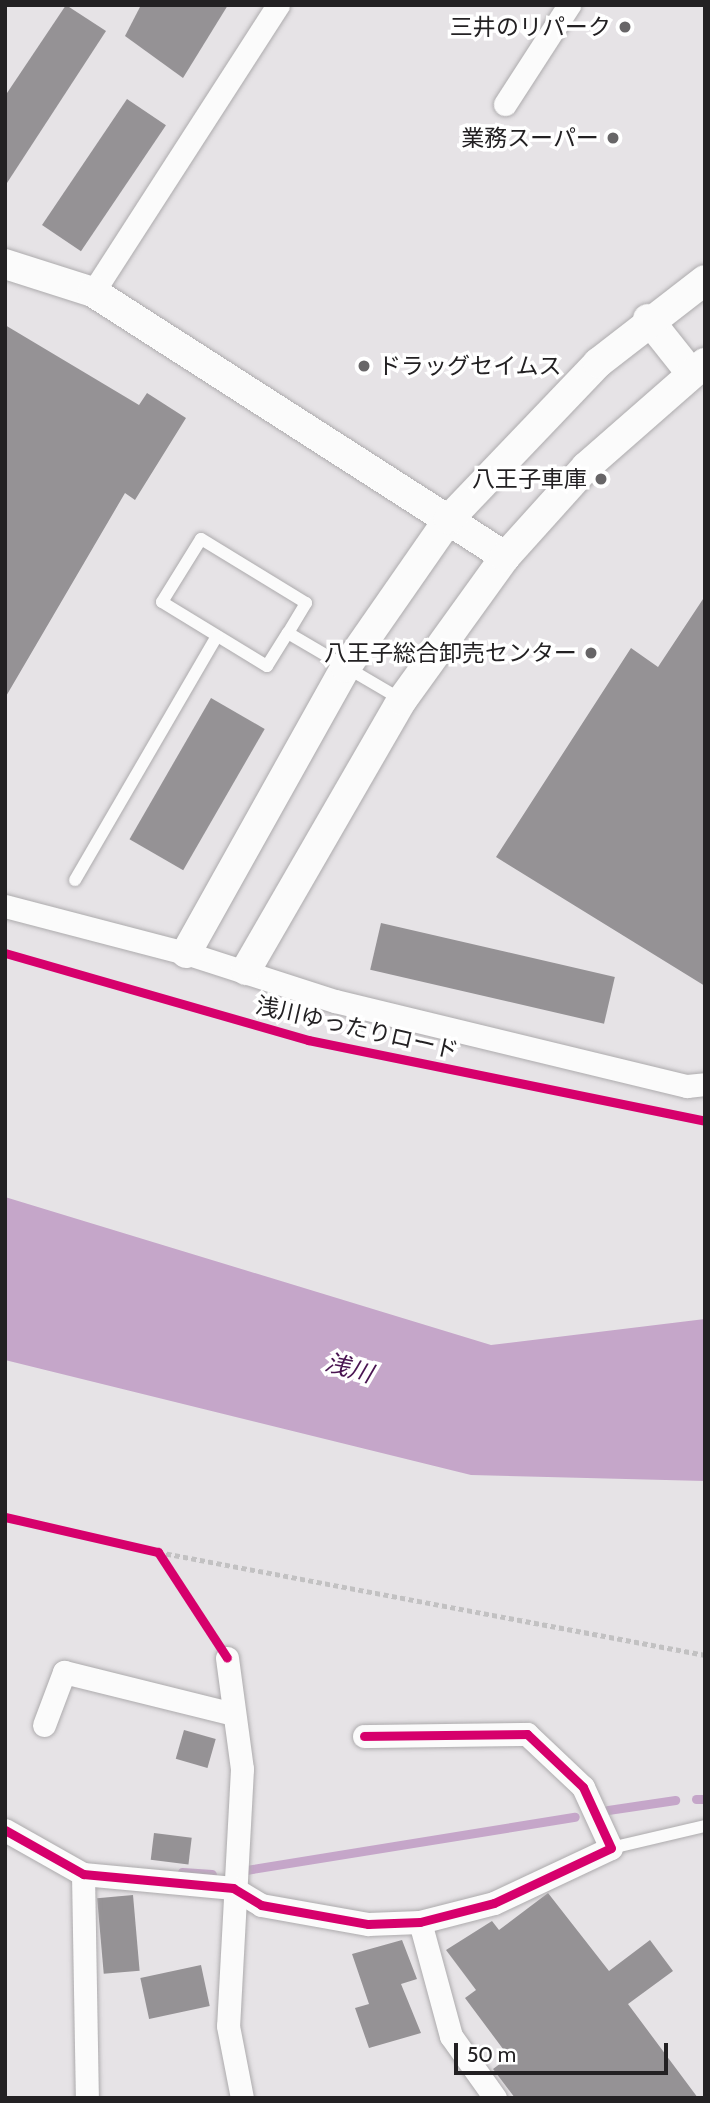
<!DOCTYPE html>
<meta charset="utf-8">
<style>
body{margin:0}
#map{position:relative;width:710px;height:2103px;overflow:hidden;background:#e6e3e6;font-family:Cabin,"Noto Sans JP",sans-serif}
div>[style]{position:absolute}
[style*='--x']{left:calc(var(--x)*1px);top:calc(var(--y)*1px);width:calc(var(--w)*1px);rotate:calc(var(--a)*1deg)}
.water>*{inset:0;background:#c5a6c9}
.stream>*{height:9px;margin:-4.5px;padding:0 4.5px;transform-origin:4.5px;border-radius:4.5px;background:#c5a6c9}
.building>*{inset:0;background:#959295;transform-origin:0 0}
.path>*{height:4.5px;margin-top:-2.25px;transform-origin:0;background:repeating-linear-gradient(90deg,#c2c1c2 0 5px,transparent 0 8.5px)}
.roads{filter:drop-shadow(0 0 2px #adabad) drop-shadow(0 0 2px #adabad)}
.service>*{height:12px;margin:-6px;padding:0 6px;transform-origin:6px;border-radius:6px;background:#fbfbfb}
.minor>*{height:23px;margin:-11.5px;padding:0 11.5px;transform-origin:11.5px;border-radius:11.5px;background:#fbfbfb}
.tertiary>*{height:30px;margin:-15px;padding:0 15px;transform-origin:15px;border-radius:15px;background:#fbfbfb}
.cycleway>*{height:9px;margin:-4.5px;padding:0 4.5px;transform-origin:4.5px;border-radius:4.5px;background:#d6006c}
.dots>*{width:19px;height:19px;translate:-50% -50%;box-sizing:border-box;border:4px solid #fff;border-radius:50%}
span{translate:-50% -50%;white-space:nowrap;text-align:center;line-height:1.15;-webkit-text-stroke:7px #fff;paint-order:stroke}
.poi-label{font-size:23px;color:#232123}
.right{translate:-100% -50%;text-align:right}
.left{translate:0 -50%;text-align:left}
.street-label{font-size:23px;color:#232123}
.water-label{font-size:24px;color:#491451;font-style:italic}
.frame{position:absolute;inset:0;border:7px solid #232123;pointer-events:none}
.scale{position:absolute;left:454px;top:2043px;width:214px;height:32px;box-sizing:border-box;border:4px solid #232123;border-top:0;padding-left:9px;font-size:21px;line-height:24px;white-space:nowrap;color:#232123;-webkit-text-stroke:5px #fff;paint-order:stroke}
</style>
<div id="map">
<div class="water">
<i style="clip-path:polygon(5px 1197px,491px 1345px,705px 1319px,705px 1481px,471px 1475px,5px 1360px)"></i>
</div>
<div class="stream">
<i style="--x:696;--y:1799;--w:9;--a:0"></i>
<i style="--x:608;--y:1810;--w:68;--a:-8.5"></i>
<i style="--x:246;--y:1870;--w:333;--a:-9.2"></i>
<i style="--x:182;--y:1872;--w:30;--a:4"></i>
</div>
<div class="building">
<i style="clip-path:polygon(66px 5px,106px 31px,5px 186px,5px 96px)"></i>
<i style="clip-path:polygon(141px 5px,228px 5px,183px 78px,125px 36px)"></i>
<i style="left:127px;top:99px;width:47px;height:152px;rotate:34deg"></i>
<i style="clip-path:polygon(5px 325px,139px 405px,147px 393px,186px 418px,135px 500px,125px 493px,5px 698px)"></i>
<i style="clip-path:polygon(705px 596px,705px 986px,496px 857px,631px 648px,658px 667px)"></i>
<i style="left:211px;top:698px;width:62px;height:163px;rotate:30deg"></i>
<i style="left:381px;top:923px;width:240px;height:48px;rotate:13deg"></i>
<i style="left:184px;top:1730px;width:33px;height:30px;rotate:16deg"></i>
<i style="left:154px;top:1833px;width:38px;height:27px;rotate:7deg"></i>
<i style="clip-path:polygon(548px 1893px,609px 1971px,650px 1940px,673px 1971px,628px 2004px,698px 2098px,515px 2098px,493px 2069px,509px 2057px,465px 1998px,476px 1990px,446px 1950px,492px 1921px,499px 1930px)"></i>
<i style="left:133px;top:1895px;width:76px;height:36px;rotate:85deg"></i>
<i style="clip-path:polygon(402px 1940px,417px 1979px,401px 1984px,421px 2033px,369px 2048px,355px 2008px,369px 2004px,352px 1954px)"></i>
<i style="left:201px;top:1965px;width:42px;height:62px;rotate:78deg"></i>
</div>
<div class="path">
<i style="--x:158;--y:1552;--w:557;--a:10.66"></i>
</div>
<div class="roads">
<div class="service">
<i style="--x:288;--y:633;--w:35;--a:-59"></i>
<i style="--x:306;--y:603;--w:123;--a:-148.6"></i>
<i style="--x:201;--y:539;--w:74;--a:121.8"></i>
<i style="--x:162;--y:602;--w:123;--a:31.4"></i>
<i style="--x:267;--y:666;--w:39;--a:-58"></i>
<i style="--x:288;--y:633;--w:132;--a:30.4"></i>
<i style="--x:75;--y:880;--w:282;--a:-59.8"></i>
<i style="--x:611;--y:1848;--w:97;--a:-13.2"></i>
</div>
<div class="minor">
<i style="--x:505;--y:104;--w:118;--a:-57.1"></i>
<i style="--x:93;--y:292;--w:341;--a:-57.2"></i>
<i style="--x:5;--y:906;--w:187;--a:14.6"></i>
<i style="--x:186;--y:953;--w:157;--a:17.9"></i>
<i style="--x:335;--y:1001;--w:362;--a:13.6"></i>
<i style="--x:687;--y:1086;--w:18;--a:-6"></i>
<i style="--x:227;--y:1658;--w:112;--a:82.3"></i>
<i style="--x:242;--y:1769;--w:257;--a:93.1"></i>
<i style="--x:228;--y:2026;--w:73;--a:79"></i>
<i style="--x:44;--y:1725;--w:57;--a:-69.3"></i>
<i style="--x:64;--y:1672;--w:175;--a:13.9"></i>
<i style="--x:5;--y:1830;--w:90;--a:29.4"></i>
<i style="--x:83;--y:1874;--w:151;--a:5.3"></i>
<i style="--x:233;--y:1888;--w:33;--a:31"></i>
<i style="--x:261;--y:1905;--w:109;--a:10.1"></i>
<i style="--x:368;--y:1924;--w:52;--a:-2.2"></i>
<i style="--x:420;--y:1922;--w:76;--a:-14.4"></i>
<i style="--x:494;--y:1903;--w:129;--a:-25.2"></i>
<i style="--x:611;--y:1848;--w:67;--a:-114.7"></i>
<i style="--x:583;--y:1787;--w:77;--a:-136.6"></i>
<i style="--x:527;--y:1734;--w:163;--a:179.3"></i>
<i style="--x:83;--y:1874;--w:224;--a:89"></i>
<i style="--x:420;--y:1922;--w:118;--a:74.8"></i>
<i style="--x:451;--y:2036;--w:76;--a:54.6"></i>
</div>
<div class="tertiary">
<i style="--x:5;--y:264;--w:92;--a:17.7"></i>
<i style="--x:93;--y:292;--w:490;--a:32.7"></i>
<i style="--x:648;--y:319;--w:69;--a:51.5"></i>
<i style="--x:186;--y:953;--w:328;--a:-60.8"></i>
<i style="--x:346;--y:667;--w:180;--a:-55.2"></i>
<i style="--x:449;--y:519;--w:216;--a:-46.3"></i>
<i style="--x:598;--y:363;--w:135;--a:-37.8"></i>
<i style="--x:246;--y:970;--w:312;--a:-60"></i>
<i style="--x:402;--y:700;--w:176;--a:-54.2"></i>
<i style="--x:505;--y:557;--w:121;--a:-48"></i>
<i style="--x:586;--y:467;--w:158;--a:-41.2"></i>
</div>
</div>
<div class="cycleway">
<i style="--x:5;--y:953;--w:315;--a:16"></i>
<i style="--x:308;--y:1040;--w:405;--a:11.5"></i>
<i style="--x:5;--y:1517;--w:157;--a:12.9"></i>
<i style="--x:158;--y:1552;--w:126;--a:56.9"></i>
<i style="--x:5;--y:1830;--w:90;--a:29.4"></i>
<i style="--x:83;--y:1874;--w:151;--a:5.3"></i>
<i style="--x:233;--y:1888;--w:33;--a:31"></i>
<i style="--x:261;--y:1905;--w:109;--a:10.1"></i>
<i style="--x:368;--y:1924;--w:52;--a:-2.2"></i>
<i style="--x:420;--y:1922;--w:76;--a:-14.4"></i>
<i style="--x:494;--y:1903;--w:129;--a:-25.2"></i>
<i style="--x:611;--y:1848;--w:67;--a:-114.7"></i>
<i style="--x:583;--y:1787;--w:77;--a:-136.6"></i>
<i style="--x:527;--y:1734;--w:163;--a:179.3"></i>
</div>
<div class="dots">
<i style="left:625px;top:27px;background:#676567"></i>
<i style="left:613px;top:138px;background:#676567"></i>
<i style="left:364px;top:366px;background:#676567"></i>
<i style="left:601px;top:479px;background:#676567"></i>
<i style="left:591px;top:653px;background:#676567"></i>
</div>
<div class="poi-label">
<span class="right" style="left:611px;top:27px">三井のリパーク</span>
<span class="right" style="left:599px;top:138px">業務スーパー</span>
<span class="left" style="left:378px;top:366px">ドラッグセイムス</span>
<span class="right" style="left:587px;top:479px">八王子車庫</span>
<span class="right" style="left:577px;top:653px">八王子総合卸売センター</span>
</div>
<div class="street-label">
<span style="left:357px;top:1028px;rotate:13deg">浅川ゆったりロード</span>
</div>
<div class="water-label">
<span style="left:349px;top:1368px;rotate:16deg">浅川</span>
</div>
<div class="frame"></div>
<div class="scale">50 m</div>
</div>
